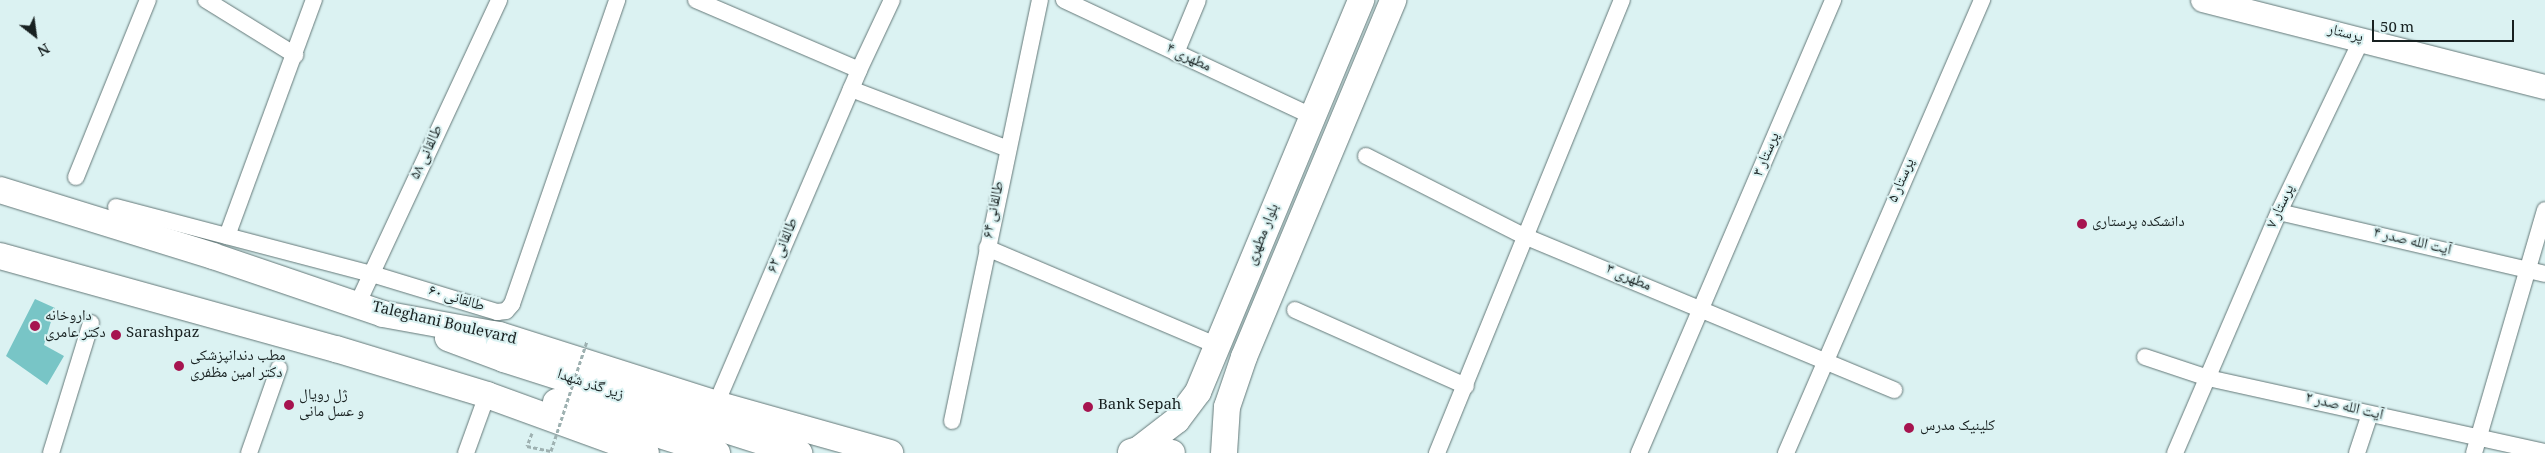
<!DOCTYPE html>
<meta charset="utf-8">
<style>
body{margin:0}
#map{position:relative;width:2545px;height:453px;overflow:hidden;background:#dbf2f2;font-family:Georgia,"Noto Naskh Arabic",serif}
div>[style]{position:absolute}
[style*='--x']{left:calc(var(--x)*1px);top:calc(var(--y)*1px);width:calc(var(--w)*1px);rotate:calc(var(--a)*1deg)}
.building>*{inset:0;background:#78c5c6}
.path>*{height:3px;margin-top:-1.5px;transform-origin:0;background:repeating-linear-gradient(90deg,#9eb1b1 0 4px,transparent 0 6.5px)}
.roads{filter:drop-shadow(0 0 1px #647878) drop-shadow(0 0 1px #647878)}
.street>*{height:16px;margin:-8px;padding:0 8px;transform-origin:8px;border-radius:8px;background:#fff}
.secondary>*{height:24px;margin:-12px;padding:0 12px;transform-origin:12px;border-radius:12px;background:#fff}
.primary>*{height:26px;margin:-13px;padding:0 13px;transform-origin:13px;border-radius:13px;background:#fff}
.path-bridge>*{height:3px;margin-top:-1.5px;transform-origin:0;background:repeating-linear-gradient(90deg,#9eb1b1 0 4px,transparent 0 6.5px)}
.dots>*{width:14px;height:14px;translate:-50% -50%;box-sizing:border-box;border:2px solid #dbf2f2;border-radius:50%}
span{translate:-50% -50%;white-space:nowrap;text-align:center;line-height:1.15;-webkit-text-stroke:4px #dbf2f2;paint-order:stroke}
.street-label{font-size:15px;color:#182121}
.poi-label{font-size:15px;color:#182121}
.left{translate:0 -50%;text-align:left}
.north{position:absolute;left:10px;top:10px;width:50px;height:50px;-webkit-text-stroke:4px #dbf2f2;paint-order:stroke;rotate:150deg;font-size:14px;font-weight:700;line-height:20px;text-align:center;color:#182121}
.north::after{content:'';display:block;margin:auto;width:18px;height:22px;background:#182121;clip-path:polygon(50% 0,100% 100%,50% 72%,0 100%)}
.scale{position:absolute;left:2372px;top:20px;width:142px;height:22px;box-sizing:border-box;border:2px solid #182121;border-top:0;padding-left:6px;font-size:15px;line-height:18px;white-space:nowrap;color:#182121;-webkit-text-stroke:4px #dbf2f2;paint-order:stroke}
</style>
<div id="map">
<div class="building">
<i style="clip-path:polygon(35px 299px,55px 308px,44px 345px,64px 356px,47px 385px,6px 356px)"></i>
</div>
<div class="path">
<i style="--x:532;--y:433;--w:14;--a:111"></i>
<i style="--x:527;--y:446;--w:25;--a:12"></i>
</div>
<div class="roads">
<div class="street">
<i style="--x:206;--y:0;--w:105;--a:31.7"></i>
<i style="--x:696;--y:0;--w:177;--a:23.2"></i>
<i style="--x:1064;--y:0;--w:274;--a:25.1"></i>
<i style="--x:1176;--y:53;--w:57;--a:-67.5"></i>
<i style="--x:851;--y:89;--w:168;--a:20.9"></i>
<i style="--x:1366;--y:156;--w:177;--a:26.9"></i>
<i style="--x:1524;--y:236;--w:401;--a:22.6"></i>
<i style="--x:76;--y:177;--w:191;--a:-67.9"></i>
<i style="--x:116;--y:207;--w:265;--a:14.7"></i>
<i style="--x:372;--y:274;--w:131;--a:16.9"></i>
<i style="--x:497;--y:312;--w:9;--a:-6"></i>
<i style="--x:506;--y:311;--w:9;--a:-49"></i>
<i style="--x:512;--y:304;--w:322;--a:-70.9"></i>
<i style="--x:2279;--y:212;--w:273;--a:13.1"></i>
<i style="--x:227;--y:236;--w:252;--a:-69.8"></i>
<i style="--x:987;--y:248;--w:251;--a:23"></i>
<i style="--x:357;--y:305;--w:336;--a:-65"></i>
<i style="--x:1295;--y:310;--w:187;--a:24"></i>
<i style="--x:2145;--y:357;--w:66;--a:18.4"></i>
<i style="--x:2208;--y:378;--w:345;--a:12.4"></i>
<i style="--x:716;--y:404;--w:363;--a:-66.8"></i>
<i style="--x:859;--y:70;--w:77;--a:-64.8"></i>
<i style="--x:952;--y:421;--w:430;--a:-78.2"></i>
<i style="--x:51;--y:453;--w:136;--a:-72.9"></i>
<i style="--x:249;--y:453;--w:90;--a:-70.6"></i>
<i style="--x:466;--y:453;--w:62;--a:-70.1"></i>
<i style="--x:1437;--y:453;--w:489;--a:-67.8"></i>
<i style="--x:1639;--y:453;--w:493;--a:-66.8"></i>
<i style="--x:1786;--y:453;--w:494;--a:-66.6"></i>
<i style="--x:2175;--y:453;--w:262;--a:-66.7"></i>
<i style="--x:2279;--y:212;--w:192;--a:-64.4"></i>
<i style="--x:2357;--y:453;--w:41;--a:-71.6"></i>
<i style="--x:2474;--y:453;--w:253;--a:-73.7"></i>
</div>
<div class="secondary">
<i style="--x:2203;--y:0;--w:353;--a:14.3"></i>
</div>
<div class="primary">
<i style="--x:0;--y:190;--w:223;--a:17.2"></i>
<i style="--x:213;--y:256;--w:180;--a:18.8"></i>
<i style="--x:383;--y:314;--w:118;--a:10.3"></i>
<i style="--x:499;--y:335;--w:228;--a:17.6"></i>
<i style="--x:716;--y:404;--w:181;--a:15.7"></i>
<i style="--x:0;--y:256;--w:349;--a:15.5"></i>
<i style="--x:336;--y:349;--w:158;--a:16.9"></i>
<i style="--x:487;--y:395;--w:169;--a:20"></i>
<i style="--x:448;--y:338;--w:60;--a:20.6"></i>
<i style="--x:504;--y:359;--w:310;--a:17.7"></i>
<i style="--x:556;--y:402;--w:169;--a:17.6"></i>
<i style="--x:1138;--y:450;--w:49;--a:-37.6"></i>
<i style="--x:1177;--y:420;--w:35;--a:-53"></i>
<i style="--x:1198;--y:392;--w:425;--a:-67.4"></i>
<i style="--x:1131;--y:452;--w:7;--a:-16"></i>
<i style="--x:1138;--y:450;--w:34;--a:5"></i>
<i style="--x:1224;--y:453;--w:46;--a:-86.3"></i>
<i style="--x:1227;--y:407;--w:53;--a:-71.2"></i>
<i style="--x:1244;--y:357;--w:387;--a:-67.3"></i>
</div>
</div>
<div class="path-bridge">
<i style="--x:551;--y:451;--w:116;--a:-71.9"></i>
</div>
<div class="dots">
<i style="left:2082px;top:224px;background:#a6144f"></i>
<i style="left:35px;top:326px;background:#a6144f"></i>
<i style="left:116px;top:335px;background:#a6144f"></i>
<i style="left:179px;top:366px;background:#a6144f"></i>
<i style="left:289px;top:405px;background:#a6144f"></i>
<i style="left:1088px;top:407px;background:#a6144f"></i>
<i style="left:1909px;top:428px;background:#a6144f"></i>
</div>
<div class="street-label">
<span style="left:2345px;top:35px;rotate:14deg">پرستار</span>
<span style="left:1188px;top:59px;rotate:25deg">مطهری ۴</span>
<span style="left:428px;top:153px;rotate:-65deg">طالقانی ۵۸</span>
<span style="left:1768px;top:155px;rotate:-67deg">پرستار ۳</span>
<span style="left:1903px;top:181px;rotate:-67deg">پرستار ۵</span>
<span style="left:2282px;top:207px;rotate:-65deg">پرستار ۷</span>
<span style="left:995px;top:210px;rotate:-78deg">طالقانی ۶۴</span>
<span style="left:1264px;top:235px;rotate:-68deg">بلوار مطهری</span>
<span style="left:2412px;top:243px;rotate:13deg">آیت الله صدر ۴</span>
<span style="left:784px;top:246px;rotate:-67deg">طالقانی ۶۲</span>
<span style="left:1628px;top:279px;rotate:23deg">مطهری ۳</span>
<span style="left:456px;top:300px;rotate:17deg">طالقانی ۶۰</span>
<span style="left:444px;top:325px;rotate:13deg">Taleghani Boulevard</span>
<span style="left:590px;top:386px;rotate:18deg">زیر گذر شهدا</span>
<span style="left:2344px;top:408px;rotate:13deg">آیت الله صدر ۲</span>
</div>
<div class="poi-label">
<span class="left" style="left:2092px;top:224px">دانشکده پرستاری</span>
<span class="left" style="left:45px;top:326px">داروخانه<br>دکتر عامری</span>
<span class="left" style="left:126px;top:335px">Sarashpaz</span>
<span class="left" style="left:190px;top:366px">مطب دندانپزشکی<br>دکتر امین مظفری</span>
<span class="left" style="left:299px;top:405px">ژل رویال<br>و عسل مانی</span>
<span class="left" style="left:1098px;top:407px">Bank Sepah</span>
<span class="left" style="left:1920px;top:428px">کلینیک مدرس</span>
</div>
<div class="north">N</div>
<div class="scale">50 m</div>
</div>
